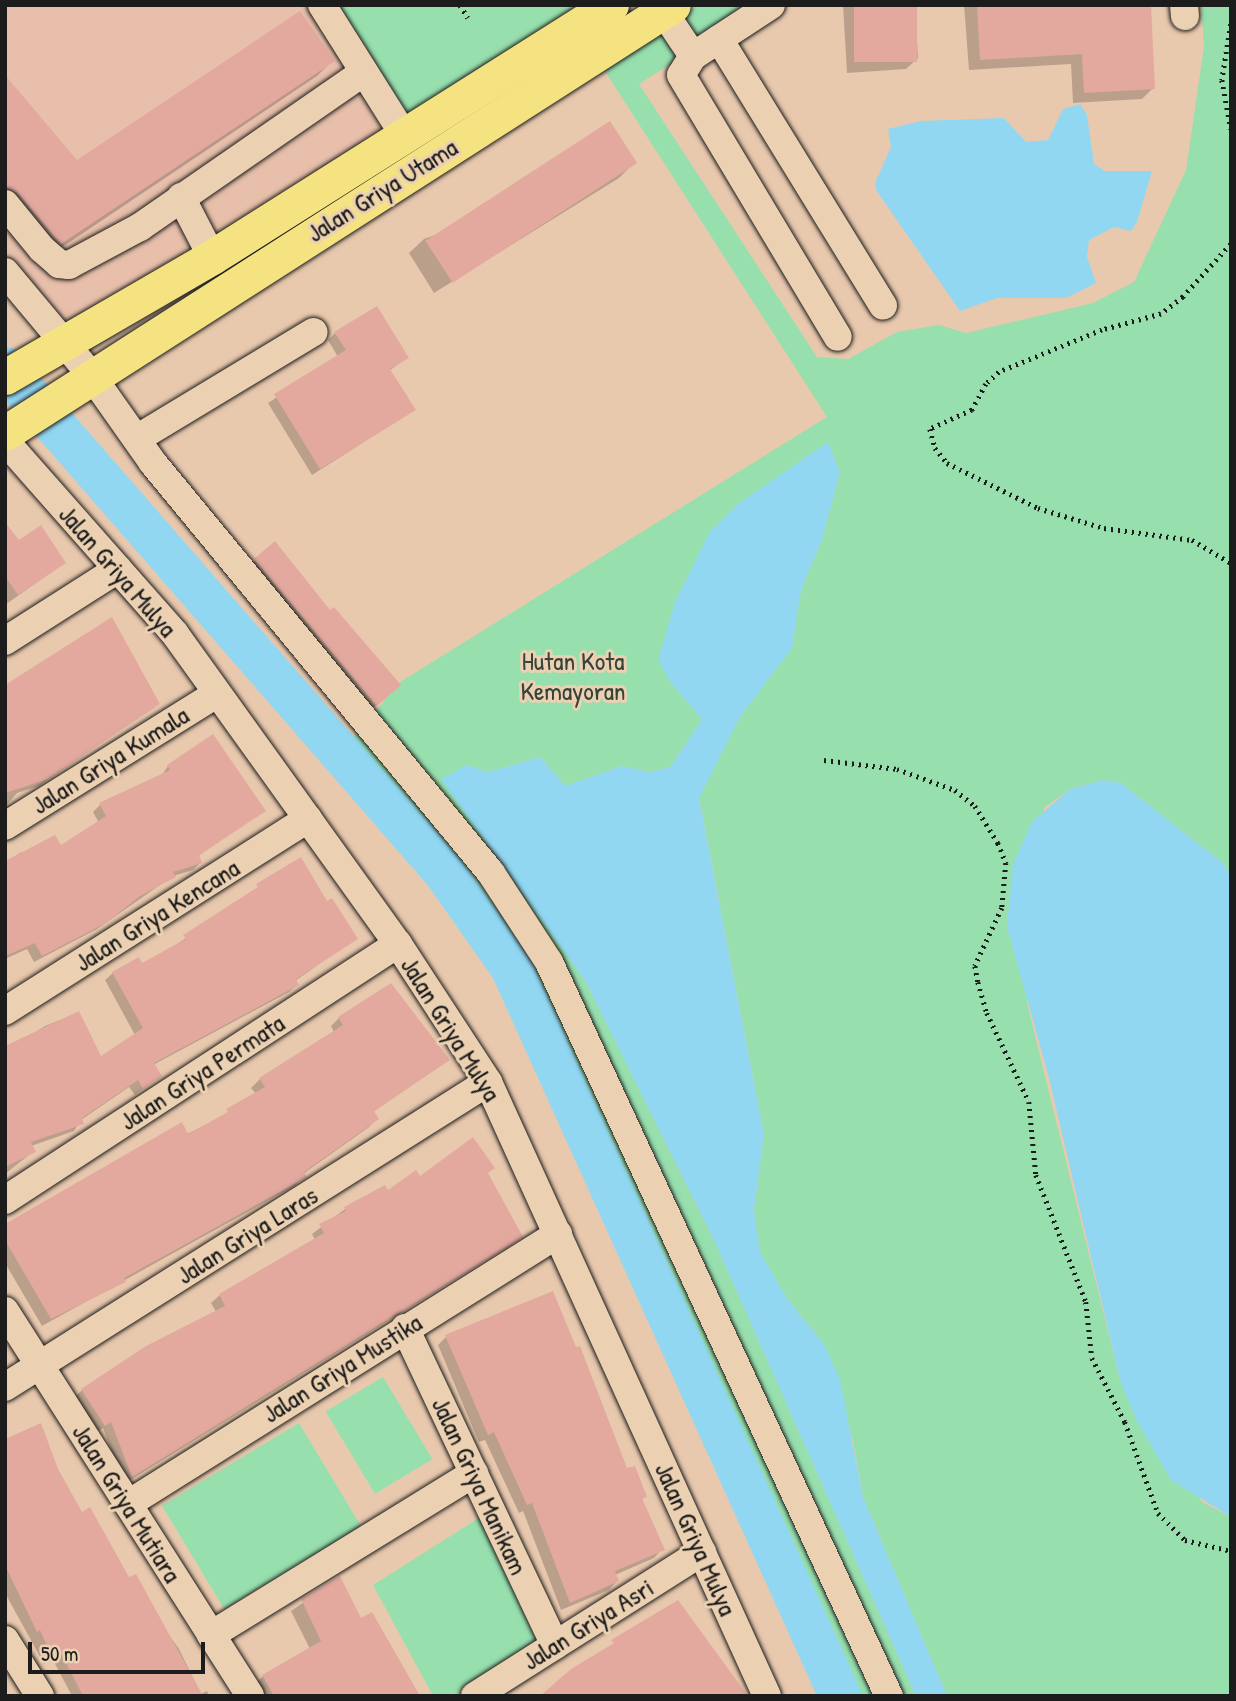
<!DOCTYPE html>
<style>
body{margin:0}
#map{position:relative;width:1236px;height:1701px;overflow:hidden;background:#e9c9ae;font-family:"Patrick Hand",sans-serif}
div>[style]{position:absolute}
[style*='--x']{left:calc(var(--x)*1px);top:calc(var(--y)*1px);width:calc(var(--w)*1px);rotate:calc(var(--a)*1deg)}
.built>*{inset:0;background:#e7bfaa}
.green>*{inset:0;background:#97e0ae;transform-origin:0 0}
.water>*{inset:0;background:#91d7f2}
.shadow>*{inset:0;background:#0003}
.river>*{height:42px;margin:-21px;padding:0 21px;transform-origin:21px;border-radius:21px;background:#91d7f2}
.building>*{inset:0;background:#e3a99f;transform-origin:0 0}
.path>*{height:4.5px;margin-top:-2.25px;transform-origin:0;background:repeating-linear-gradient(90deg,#1c1c1c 0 2px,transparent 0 7px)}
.roads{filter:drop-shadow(0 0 2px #1c1c1c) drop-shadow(0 0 2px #1c1c1c)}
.minor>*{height:28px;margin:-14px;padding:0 14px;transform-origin:14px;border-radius:14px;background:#ebd1b2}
.major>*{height:35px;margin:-17.5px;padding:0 17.5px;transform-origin:17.5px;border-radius:17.5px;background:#f5e382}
span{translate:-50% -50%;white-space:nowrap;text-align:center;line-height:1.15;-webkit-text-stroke:6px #ebd1b2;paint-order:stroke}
.street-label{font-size:26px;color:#1c1c1c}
.park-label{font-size:26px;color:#354339}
.frame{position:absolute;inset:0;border:7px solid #1c1c1c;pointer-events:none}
.scale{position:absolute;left:28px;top:1642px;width:177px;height:32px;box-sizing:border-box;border:4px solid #1c1c1c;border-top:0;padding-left:9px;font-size:21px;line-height:24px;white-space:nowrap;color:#1c1c1c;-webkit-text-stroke:5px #ebd1b2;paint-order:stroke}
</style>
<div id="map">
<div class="built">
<i style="clip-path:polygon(5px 5px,322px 5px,404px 135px,66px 344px,5px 272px)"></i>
</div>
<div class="green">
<i style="clip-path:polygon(322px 5px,610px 5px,404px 135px)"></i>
<i style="clip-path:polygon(699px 5px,762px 5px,639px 84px,817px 357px,848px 359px,897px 332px,939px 325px,966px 333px,1093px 303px,1134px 282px,1186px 170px,1204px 46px,1201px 5px,1231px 5px,1231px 877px,1224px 864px,1121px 783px,1103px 780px,1070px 789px,1044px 808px,1027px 1003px,1120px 1380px,1202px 1502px,1231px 1517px,1231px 1696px,947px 1696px,863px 1497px,853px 1441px,824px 1344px,788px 1300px,760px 1253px,754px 1210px,764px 1134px,699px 797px,740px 717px,792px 647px,801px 590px,822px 540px,840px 472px,828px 443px,800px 462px,671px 683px,702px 719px,670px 767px,649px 772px,622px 766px,565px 786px,540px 757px,488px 772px,467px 765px,540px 913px,586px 982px,715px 1242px,916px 1696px,856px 1696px,529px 975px,476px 898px,347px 745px,400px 682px,827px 417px,601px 65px)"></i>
<i style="left:383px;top:1377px;width:96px;height:67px;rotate:59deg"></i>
<i style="left:299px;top:1423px;width:121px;height:160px;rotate:59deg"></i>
<i style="clip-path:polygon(482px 1516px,540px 1645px,453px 1696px,433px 1696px,373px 1585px)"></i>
</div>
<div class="water">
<i style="clip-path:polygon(1080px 104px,1087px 115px,1094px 164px,1105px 171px,1152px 171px,1137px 222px,1131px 231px,1114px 227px,1089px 240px,1087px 257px,1096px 283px,1066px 298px,997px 298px,960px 311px,876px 190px,875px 183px,891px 147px,888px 129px,921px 121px,1004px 118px,1026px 142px,1048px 140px,1063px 109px)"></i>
<i style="clip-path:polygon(828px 442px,840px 472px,822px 540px,801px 590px,792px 648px,740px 717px,699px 798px,764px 1134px,754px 1210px,760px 1252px,788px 1300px,824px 1344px,840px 1379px,863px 1497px,947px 1696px,916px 1696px,715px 1242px,586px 982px,441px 779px,467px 765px,488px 772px,540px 757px,565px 786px,622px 766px,649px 772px,670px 767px,702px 719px,671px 683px,658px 660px,675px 602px,710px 531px,738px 504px)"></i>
<i style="clip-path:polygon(1103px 780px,1121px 783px,1224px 864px,1231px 877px,1231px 1517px,1171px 1480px,1137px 1421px,1120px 1380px,1049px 1078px,1007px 927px,1013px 864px,1032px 822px,1070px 789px)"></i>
</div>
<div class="shadow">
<i style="clip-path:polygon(843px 5px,915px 5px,918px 58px,906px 69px,847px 73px)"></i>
<i style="clip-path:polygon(964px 5px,1148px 5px,1153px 88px,1142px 99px,1073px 103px,1071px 64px,969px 70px)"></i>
<i style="clip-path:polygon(332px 61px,317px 76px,46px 258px,5px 211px,5px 78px,77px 163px)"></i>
<i style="clip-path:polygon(634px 163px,619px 178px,434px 293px,409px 253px,424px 239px)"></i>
<i style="clip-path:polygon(335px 333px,406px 358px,389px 371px,414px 410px,312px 475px,268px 403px,338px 357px,328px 340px)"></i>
<i style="clip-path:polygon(5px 525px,19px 542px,64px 563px,5px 605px)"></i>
<i style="clip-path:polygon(275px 543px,389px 694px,366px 714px,245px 570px)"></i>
<i style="clip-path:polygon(5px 688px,158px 703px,39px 786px,17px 793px,5px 807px)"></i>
<i style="clip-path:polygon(168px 766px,264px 811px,198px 856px,200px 863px,193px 870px,173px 876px,97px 929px,34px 962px,27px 949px,5px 959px,5px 864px,21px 852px,23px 856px,61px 848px,99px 823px,93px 812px,100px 805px,162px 775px)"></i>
<i style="clip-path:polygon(300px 860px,326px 903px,356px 938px,295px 981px,297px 985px,289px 992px,153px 1065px,160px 1075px,135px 1095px,129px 1087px,81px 1120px,74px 1131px,31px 1146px,34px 1151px,5px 1174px,5px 1051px,45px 1026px,78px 1013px,101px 1058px,135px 1035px,105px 980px,113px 973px,141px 965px,177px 944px)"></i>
<i style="clip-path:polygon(339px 1018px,448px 1060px,373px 1112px,377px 1118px,369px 1127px,303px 1174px,296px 1185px,42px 1326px,5px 1263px,5px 1225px,219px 1118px,256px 1094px,251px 1088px,260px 1079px,334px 1032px,331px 1026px)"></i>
<i style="clip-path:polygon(486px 1174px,520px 1236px,512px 1244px,124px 1484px,103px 1428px,97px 1432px,74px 1398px,82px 1390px,216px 1312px,211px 1303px,220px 1295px,315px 1240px,312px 1234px,345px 1209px,387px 1193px)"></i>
<i style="clip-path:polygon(446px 1337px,626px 1471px,645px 1496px,641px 1500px,662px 1549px,654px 1558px,615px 1575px,617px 1581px,609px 1590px,561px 1610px,523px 1511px,519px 1513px,485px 1440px,479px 1442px,438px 1345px)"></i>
<i style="clip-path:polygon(5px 1441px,57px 1470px,82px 1514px,179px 1649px,201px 1694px,207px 1691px,209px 1696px,72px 1696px,53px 1660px,44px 1664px,5px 1593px)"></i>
<i style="clip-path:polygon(339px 1578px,360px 1621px,418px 1696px,257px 1696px,252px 1687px,263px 1676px,310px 1649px,291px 1611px)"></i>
</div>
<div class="river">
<i style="--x:5;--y:368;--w:668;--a:48.94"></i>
<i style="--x:444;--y:872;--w:116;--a:54.8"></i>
<i style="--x:511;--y:967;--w:800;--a:65.71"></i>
</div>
<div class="building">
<i style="left:854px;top:5px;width:63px;height:57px"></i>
<i style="clip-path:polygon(977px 5px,1151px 5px,1155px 89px,1084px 93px,1082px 54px,980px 60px)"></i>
<i style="clip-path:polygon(300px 11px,335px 61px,61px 244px,18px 193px,5px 188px,5px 75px,77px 160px)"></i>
<i style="left:610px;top:121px;width:50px;height:220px;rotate:57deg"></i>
<i style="clip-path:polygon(377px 306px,409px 358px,390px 369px,416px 410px,320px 469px,274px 394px,346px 350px,334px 332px)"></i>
<i style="clip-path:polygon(5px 522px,19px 540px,41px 525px,66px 563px,18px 595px,5px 576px)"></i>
<i style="clip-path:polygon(275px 541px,330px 610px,334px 607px,401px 685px,377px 706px,254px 559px)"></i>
<i style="clip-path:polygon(112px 617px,160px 704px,48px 779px,5px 793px,5px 685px)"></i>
<i style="clip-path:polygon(213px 734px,266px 811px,199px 855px,202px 863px,173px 872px,176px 877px,140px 896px,106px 923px,42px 956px,35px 943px,5px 956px,5px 861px,55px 835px,61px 845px,106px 816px,99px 803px,170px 770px,167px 765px)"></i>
<i style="clip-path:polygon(301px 857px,327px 901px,332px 898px,358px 939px,296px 979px,299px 985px,154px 1063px,162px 1076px,143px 1089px,138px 1080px,82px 1118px,84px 1124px,31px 1142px,36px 1152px,5px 1167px,5px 1046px,79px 1011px,101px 1056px,143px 1028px,112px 972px,139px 957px,142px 963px,186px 939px,183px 935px,258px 887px,256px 884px)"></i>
<i style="clip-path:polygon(391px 983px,450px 1060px,374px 1111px,379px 1119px,304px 1172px,307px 1177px,124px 1278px,126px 1282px,51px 1319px,5px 1240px,5px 1224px,182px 1122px,188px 1134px,228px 1112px,226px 1109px,265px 1087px,259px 1078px,343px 1025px,338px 1017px)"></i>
<i style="clip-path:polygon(473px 1137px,495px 1168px,488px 1173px,523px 1237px,132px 1477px,111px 1422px,105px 1426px,81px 1389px,146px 1346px,225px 1306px,219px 1294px,324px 1233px,319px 1224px,346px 1211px,344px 1207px,385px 1185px,388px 1190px,416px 1170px,420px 1176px)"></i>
<i style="clip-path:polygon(553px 1291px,576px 1347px,580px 1346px,627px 1468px,635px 1466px,647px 1497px,642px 1498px,665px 1550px,615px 1571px,619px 1581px,570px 1603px,532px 1503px,527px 1505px,494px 1432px,488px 1435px,445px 1335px)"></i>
<i style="clip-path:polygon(41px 1423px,58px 1469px,82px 1512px,90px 1507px,129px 1577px,136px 1574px,203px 1696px,83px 1696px,61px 1653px,52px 1657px,40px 1630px,37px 1632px,5px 1565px,5px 1439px)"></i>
<i style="clip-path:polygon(340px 1576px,361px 1618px,372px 1612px,420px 1696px,274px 1696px,262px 1675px,321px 1641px,301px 1599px)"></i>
<i style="clip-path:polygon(678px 1600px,748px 1696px,540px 1696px,571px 1669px,614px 1643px,611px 1640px)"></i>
</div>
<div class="path">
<i style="--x:460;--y:5;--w:15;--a:58"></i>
<i style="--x:1231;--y:24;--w:57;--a:99.1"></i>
<i style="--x:1222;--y:80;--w:50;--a:79.6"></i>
<i style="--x:1231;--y:244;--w:72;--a:132.2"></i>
<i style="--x:1183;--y:297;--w:28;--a:142"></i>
<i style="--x:1161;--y:314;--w:61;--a:164.8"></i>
<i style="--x:1102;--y:330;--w:111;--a:157.8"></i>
<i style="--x:999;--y:372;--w:18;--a:137"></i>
<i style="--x:986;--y:384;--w:30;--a:118"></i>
<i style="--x:972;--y:410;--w:46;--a:155.7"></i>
<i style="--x:930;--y:429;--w:20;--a:75"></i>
<i style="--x:935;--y:448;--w:19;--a:51"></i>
<i style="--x:947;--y:463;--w:102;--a:26.3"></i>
<i style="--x:1038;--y:508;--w:69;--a:16.9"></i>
<i style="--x:1104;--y:528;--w:89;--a:7.8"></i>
<i style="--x:1192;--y:540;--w:45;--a:30.5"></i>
<i style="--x:824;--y:760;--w:74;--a:7"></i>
<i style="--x:897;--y:769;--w:62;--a:19.9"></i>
<i style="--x:955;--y:790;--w:26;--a:39"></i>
<i style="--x:975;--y:806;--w:44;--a:58.1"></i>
<i style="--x:998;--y:843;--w:22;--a:68"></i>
<i style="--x:1006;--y:863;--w:45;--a:95.1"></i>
<i style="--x:1002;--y:908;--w:64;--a:115"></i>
<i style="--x:975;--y:966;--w:16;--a:79"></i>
<i style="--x:978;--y:982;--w:32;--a:74"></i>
<i style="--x:987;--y:1013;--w:98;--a:64.7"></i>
<i style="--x:1029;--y:1102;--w:73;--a:84.5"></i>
<i style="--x:1036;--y:1175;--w:136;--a:68.5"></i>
<i style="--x:1086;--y:1302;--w:56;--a:83.9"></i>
<i style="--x:1092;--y:1358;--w:72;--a:62.7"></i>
<i style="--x:1125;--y:1422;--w:97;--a:70.1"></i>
<i style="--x:1158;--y:1513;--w:38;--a:45"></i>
<i style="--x:1185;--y:1540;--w:47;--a:13.4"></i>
</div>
<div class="roads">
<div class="minor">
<i style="--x:322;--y:5;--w:154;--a:57.8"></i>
<i style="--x:771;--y:5;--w:93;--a:146.8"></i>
<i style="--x:693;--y:56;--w:22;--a:122"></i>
<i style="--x:681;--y:75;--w:305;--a:59.1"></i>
<i style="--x:1184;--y:5;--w:11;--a:85"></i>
<i style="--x:663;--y:11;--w:54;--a:56.3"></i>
<i style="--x:719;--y:39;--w:313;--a:58.4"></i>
<i style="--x:181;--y:197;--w:68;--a:62.7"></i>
<i style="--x:5;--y:204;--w:58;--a:50.6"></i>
<i style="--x:42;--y:249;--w:23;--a:41"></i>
<i style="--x:59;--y:264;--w:10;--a:6"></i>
<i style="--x:69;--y:265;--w:81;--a:-28.2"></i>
<i style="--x:140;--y:227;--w:272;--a:-34.7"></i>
<i style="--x:5;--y:272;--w:134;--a:50.1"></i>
<i style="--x:91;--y:375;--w:108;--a:54.8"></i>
<i style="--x:153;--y:463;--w:531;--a:50.5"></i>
<i style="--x:491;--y:873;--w:106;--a:56.9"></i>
<i style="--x:549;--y:962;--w:809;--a:65.15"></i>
<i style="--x:138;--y:438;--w:205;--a:-31.1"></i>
<i style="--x:5;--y:441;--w:257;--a:48.6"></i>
<i style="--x:175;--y:634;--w:382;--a:54.3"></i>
<i style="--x:398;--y:944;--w:165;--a:56.9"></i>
<i style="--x:488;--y:1082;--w:674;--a:65.56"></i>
<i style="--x:5;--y:641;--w:134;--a:-32.5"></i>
<i style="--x:5;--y:826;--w:248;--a:-32"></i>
<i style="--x:5;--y:1011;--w:359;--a:-32.4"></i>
<i style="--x:5;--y:1200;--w:469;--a:-33.1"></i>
<i style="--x:5;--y:1311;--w:456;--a:57.5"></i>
<i style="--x:405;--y:1328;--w:351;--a:64.7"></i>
<i style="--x:5;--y:1387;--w:571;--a:-32.27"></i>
<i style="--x:128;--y:1504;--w:508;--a:-32.12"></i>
<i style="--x:211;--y:1635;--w:309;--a:-31.6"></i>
<i style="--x:5;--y:1640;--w:66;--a:58"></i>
<i style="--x:475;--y:1696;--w:269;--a:-32.4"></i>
</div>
<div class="major">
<i style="--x:5;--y:377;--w:239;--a:-30.1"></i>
<i style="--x:212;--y:257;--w:472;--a:-32.3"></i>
<i style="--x:5;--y:433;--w:793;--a:-32.65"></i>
</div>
</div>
<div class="street-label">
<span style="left:382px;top:190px;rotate:-32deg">Jalan Griya Utama</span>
<span style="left:118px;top:571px;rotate:49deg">Jalan Griya Mulya</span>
<span style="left:110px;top:760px;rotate:-32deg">Jalan Griya Kumala</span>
<span style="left:157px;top:915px;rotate:-32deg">Jalan Griya Kencana</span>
<span style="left:451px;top:1029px;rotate:58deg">Jalan Griya Mulya</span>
<span style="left:202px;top:1072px;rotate:-33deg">Jalan Griya Permata</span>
<span style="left:247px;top:1235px;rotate:-32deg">Jalan Griya Laras</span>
<span style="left:342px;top:1368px;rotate:-32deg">Jalan Griya Mustika</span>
<span style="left:480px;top:1486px;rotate:65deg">Jalan Griya Manikam</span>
<span style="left:127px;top:1503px;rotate:58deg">Jalan Griya Mutiara</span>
<span style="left:696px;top:1539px;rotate:66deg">Jalan Griya Mulya</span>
<span style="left:588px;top:1624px;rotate:-32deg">Jalan Griya Asri</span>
</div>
<div class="park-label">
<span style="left:573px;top:676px">Hutan Kota<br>Kemayoran</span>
</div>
<div class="frame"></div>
<div class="scale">50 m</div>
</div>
